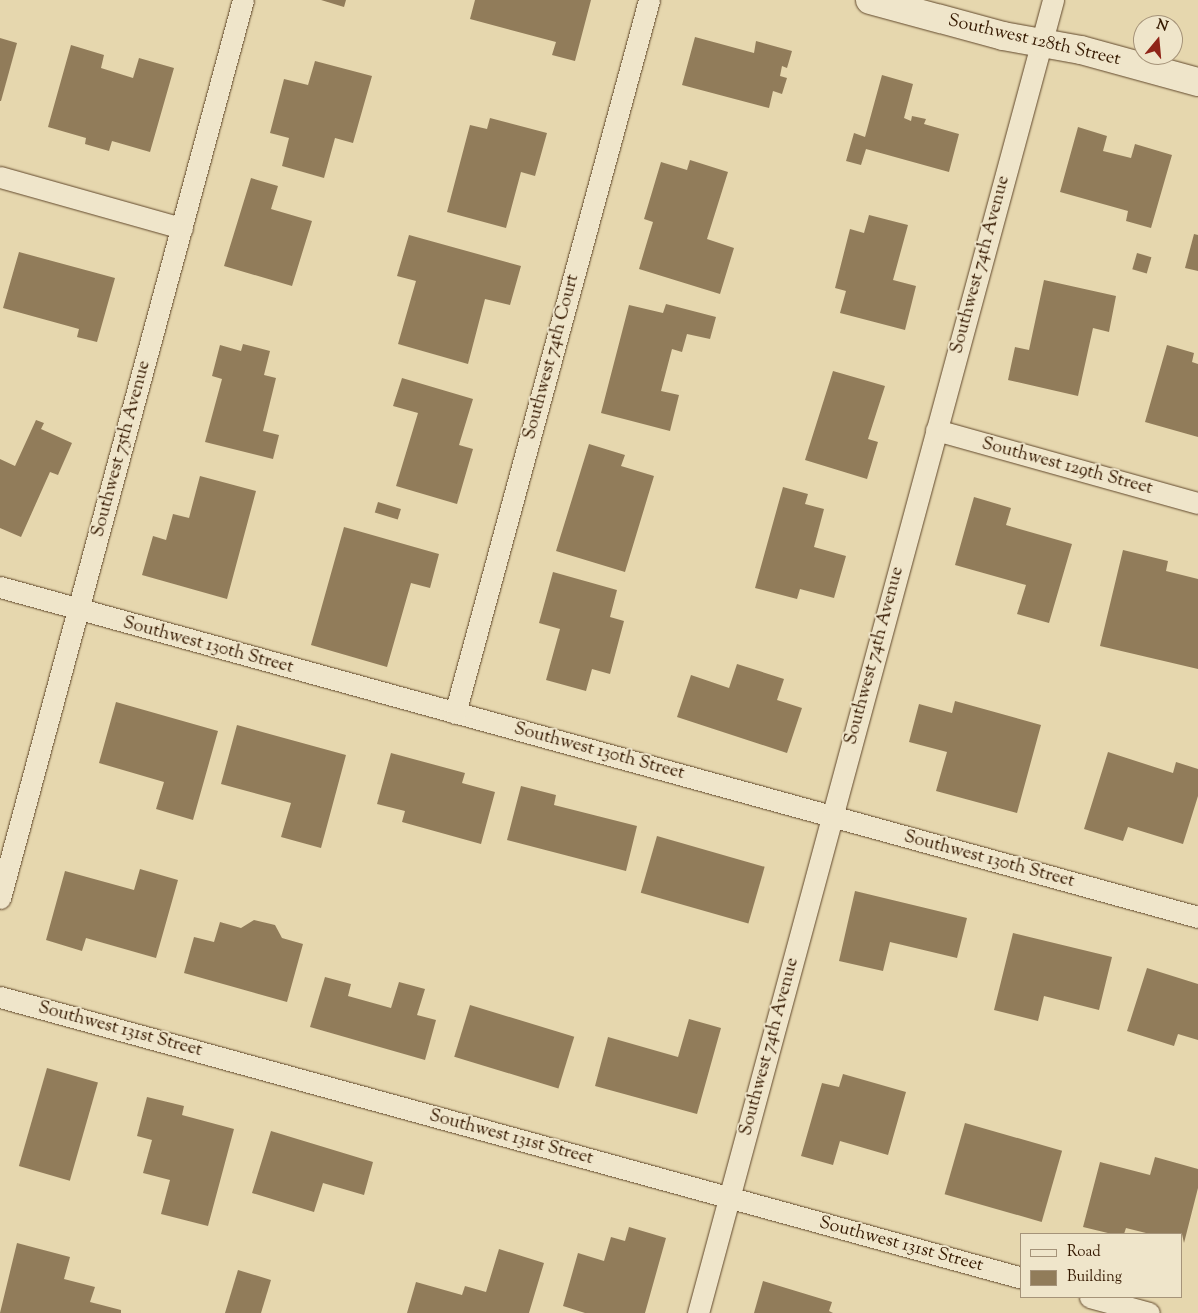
<!DOCTYPE html>
<style>
body{margin:0}
#map{position:relative;width:1198px;height:1313px;overflow:hidden;background:#e6d7ae;font-family:"Sorts Mill Goudy",serif}
div>[style]{position:absolute}
[style*='--x']{left:calc(var(--x)*1px);top:calc(var(--y)*1px);width:calc(var(--w)*1px);rotate:calc(var(--a)*1deg)}
.building>*{inset:0;background:#917c5a;transform-origin:0 0}
.roads{filter:drop-shadow(0 0 1px #61482c) drop-shadow(0 0 1px #61482c)}
.minor>*{height:21px;margin:-10.5px;padding:0 10.5px;transform-origin:10.5px;border-radius:10.5px;background:#efe5ca}
.tertiary>*{height:28px;margin:-14px;padding:0 14px;transform-origin:14px;border-radius:14px;background:#efe5ca}
span{translate:-50% -50%;white-space:nowrap;text-align:center;line-height:1.15;-webkit-text-stroke:4px #efe5ca;paint-order:stroke}
.street-label{font-size:18px;color:#351900}
.legend{position:absolute;left:1020px;top:1233px;width:162px;height:65px;box-sizing:border-box;background:#efe5ca;border:1px solid #a59379;margin:0;padding:6px 9px;list-style:none;font-size:15px;color:#351900}
.legend li{display:flex;align-items:center;gap:10px;height:25px}
.legend b{width:25px;border:1px solid #a59379}
.north{position:absolute;left:1133px;top:15px;width:50px;height:50px;box-sizing:border-box;background:#efe5ca;border:1px solid #a59379;border-radius:50%;rotate:17deg;font-size:14px;font-weight:700;line-height:20px;text-align:center;color:#351900}
.north::after{content:'';display:block;margin:auto;width:18px;height:22px;background:#8f2418;clip-path:polygon(50% 0,100% 100%,50% 72%,0 100%)}
</style>
<div id="map">
<div class="building">
<i style="clip-path:polygon(321px 0,346px 0,344px 7px)"></i>
<i style="clip-path:polygon(475px 0,591px 0,575px 61px,552px 55px,556px 42px,470px 19px)"></i>
<i style="clip-path:polygon(695px 37px,754px 53px,756px 41px,792px 51px,787px 68px,782px 66px,780px 76px,787px 78px,782px 94px,773px 91px,769px 108px,682px 85px)"></i>
<i style="clip-path:polygon(0 38px,17px 43px,1px 101px,0 101px)"></i>
<i style="clip-path:polygon(71px 45px,104px 55px,101px 68px,133px 78px,139px 58px,174px 68px,150px 152px,112px 141px,109px 151px,85px 144px,86px 138px,48px 127px)"></i>
<i style="clip-path:polygon(315px 61px,372px 76px,353px 143px,335px 138px,324px 178px,282px 166px,289px 138px,270px 133px,284px 79px,308px 85px)"></i>
<i style="clip-path:polygon(882px 75px,913px 84px,904px 118px,911px 121px,912px 116px,926px 119px,924px 124px,959px 134px,949px 172px,866px 149px,861px 165px,846px 161px,854px 133px,865px 137px)"></i>
<i style="clip-path:polygon(490px 118px,547px 133px,535px 176px,521px 172px,506px 228px,447px 212px,470px 125px,487px 129px)"></i>
<i style="clip-path:polygon(1078px 127px,1107px 136px,1103px 151px,1131px 158px,1135px 144px,1172px 155px,1151px 228px,1126px 221px,1128px 211px,1060px 192px)"></i>
<i style="clip-path:polygon(690px 160px,728px 172px,707px 239px,734px 248px,720px 294px,639px 269px,653px 222px,644px 219px,661px 162px,687px 170px)"></i>
<i style="clip-path:polygon(251px 178px,278px 186px,271px 209px,312px 221px,292px 286px,224px 266px)"></i>
<i style="clip-path:polygon(869px 215px,908px 225px,893px 280px,916px 286px,905px 330px,840px 313px,846px 291px,835px 288px,850px 229px,864px 233px)"></i>
<i style="clip-path:polygon(1194px 234px,1198px 235px,1198px 271px,1185px 268px)"></i>
<i style="clip-path:polygon(409px 235px,521px 266px,510px 305px,485px 299px,468px 364px,398px 344px,416px 281px,397px 276px)"></i>
<i style="clip-path:polygon(19px 252px,115px 278px,97px 342px,77px 337px,79px 329px,3px 308px)"></i>
<i style="left:1137px;top:253px;width:15px;height:17px;rotate:16deg"></i>
<i style="clip-path:polygon(1044px 280px,1116px 296px,1109px 332px,1093px 328px,1078px 396px,1008px 380px,1015px 347px,1029px 350px)"></i>
<i style="clip-path:polygon(666px 304px,716px 317px,710px 339px,687px 334px,682px 352px,672px 349px,661px 391px,679px 395px,670px 431px,601px 413px,629px 305px,663px 313px)"></i>
<i style="clip-path:polygon(243px 344px,270px 351px,264px 375px,276px 378px,263px 431px,279px 435px,273px 459px,205px 442px,222px 379px,212px 376px,220px 345px,241px 351px)"></i>
<i style="clip-path:polygon(1167px 345px,1194px 353px,1192px 362px,1198px 364px,1198px 437px,1145px 422px)"></i>
<i style="clip-path:polygon(833px 371px,885px 386px,868px 439px,878px 442px,867px 479px,805px 460px)"></i>
<i style="clip-path:polygon(402px 378px,473px 399px,459px 445px,473px 449px,457px 504px,396px 486px,418px 413px,393px 406px)"></i>
<i style="clip-path:polygon(36px 420px,44px 423px,41px 429px,72px 443px,58px 475px,50px 472px,21px 537px,0 528px,0 459px,15px 466px)"></i>
<i style="clip-path:polygon(589px 444px,625px 455px,621px 466px,654px 476px,625px 572px,556px 551px)"></i>
<i style="clip-path:polygon(200px 476px,256px 491px,227px 599px,142px 575px,153px 536px,166px 540px,173px 514px,189px 518px)"></i>
<i style="clip-path:polygon(783px 487px,808px 494px,805px 504px,824px 509px,814px 547px,846px 556px,834px 598px,800px 589px,797px 599px,755px 588px)"></i>
<i style="clip-path:polygon(974px 497px,1011px 508px,1006px 525px,1072px 544px,1049px 623px,1017px 614px,1026px 585px,955px 565px)"></i>
<i style="left:378px;top:502px;width:24px;height:11px;rotate:17deg"></i>
<i style="clip-path:polygon(344px 527px,439px 554px,430px 588px,411px 583px,387px 667px,311px 645px)"></i>
<i style="clip-path:polygon(1123px 550px,1168px 561px,1166px 571px,1198px 579px,1198px 669px,1100px 646px)"></i>
<i style="clip-path:polygon(553px 572px,617px 590px,610px 617px,624px 621px,610px 674px,592px 669px,586px 691px,546px 680px,560px 629px,539px 623px)"></i>
<i style="clip-path:polygon(737px 664px,784px 679px,777px 700px,802px 708px,787px 753px,677px 717px,691px 675px,729px 688px)"></i>
<i style="clip-path:polygon(955px 701px,1041px 725px,1017px 813px,936px 791px,947px 752px,909px 742px,919px 704px,952px 713px)"></i>
<i style="clip-path:polygon(116px 702px,218px 731px,193px 820px,156px 809px,164px 782px,99px 763px)"></i>
<i style="clip-path:polygon(237px 725px,346px 755px,321px 848px,281px 837px,291px 803px,221px 784px)"></i>
<i style="clip-path:polygon(1108px 752px,1173px 773px,1176px 762px,1198px 769px,1198px 796px,1183px 844px,1128px 827px,1123px 841px,1084px 829px)"></i>
<i style="clip-path:polygon(391px 753px,465px 773px,462px 783px,495px 792px,481px 844px,402px 822px,405px 811px,377px 804px)"></i>
<i style="clip-path:polygon(521px 786px,556px 795px,554px 805px,637px 826px,626px 871px,507px 840px)"></i>
<i style="left:657px;top:836px;width:112px;height:59px;rotate:16deg"></i>
<i style="clip-path:polygon(140px 869px,178px 880px,156px 958px,86px 938px,82px 951px,46px 940px,65px 871px,134px 890px)"></i>
<i style="clip-path:polygon(855px 891px,967px 918px,957px 958px,890px 942px,883px 971px,839px 961px)"></i>
<i style="clip-path:polygon(254px 920px,275px 925px,282px 938px,303px 944px,287px 1002px,184px 973px,194px 937px,214px 942px,220px 922px,241px 928px)"></i>
<i style="clip-path:polygon(1013px 933px,1112px 957px,1099px 1010px,1044px 996px,1038px 1021px,994px 1010px)"></i>
<i style="clip-path:polygon(1147px 968px,1198px 984px,1198px 1040px,1178px 1034px,1174px 1046px,1127px 1031px)"></i>
<i style="clip-path:polygon(325px 977px,351px 984px,348px 996px,391px 1008px,399px 982px,425px 989px,417px 1015px,436px 1020px,425px 1060px,310px 1027px)"></i>
<i style="left:470px;top:1005px;width:109px;height:54px;rotate:17deg"></i>
<i style="clip-path:polygon(689px 1019px,721px 1028px,697px 1114px,595px 1086px,608px 1037px,678px 1057px)"></i>
<i style="left:47px;top:1068px;width:53px;height:102px;rotate:16deg"></i>
<i style="clip-path:polygon(843px 1074px,906px 1092px,888px 1155px,840px 1141px,833px 1165px,801px 1156px,822px 1083px,839px 1087px)"></i>
<i style="clip-path:polygon(147px 1097px,184px 1106px,182px 1115px,234px 1129px,208px 1226px,161px 1214px,170px 1180px,143px 1173px,152px 1140px,137px 1136px)"></i>
<i style="left:965px;top:1123px;width:101px;height:74px;rotate:16deg"></i>
<i style="clip-path:polygon(271px 1131px,373px 1162px,364px 1195px,323px 1183px,314px 1212px,252px 1193px)"></i>
<i style="clip-path:polygon(1155px 1157px,1198px 1169px,1198px 1188px,1184px 1243px,1182px 1234px,1150px 1234px,1126px 1228px,1124px 1234px,1112px 1234px,1083px 1227px,1100px 1162px,1150px 1175px)"></i>
<i style="clip-path:polygon(629px 1227px,666px 1238px,645px 1313px,585px 1313px,563px 1306px,578px 1253px,604px 1261px,611px 1237px,625px 1241px)"></i>
<i style="clip-path:polygon(17px 1243px,70px 1257px,64px 1279px,95px 1287px,90px 1302px,121px 1310px,121px 1313px,0 1313px)"></i>
<i style="clip-path:polygon(499px 1249px,544px 1263px,529px 1313px,407px 1313px,416px 1282px,462px 1295px,465px 1286px,486px 1292px)"></i>
<i style="clip-path:polygon(238px 1270px,271px 1280px,261px 1313px,225px 1313px)"></i>
<i style="clip-path:polygon(763px 1281px,832px 1302px,829px 1311px,833px 1313px,754px 1313px)"></i>
</div>
<div class="roads">
<div class="minor">
<i style="--x:0;--y:177;--w:189;--a:15.7"></i>
<i style="--x:936;--y:430;--w:272;--a:15.6"></i>
<i style="--x:0;--y:587;--w:1243;--a:15.4"></i>
<i style="--x:455;--y:713;--w:739;--a:-74.78"></i>
<i style="--x:0;--y:898;--w:930;--a:-74.86"></i>
<i style="--x:0;--y:997;--w:1060;--a:15.37"></i>
<i style="--x:1090;--y:1297;--w:61;--a:15.2"></i>
<i style="--x:698;--y:1313;--w:1360;--a:-74.87"></i>
</div>
<div class="tertiary">
<i style="--x:870;--y:0;--w:138;--a:15.1"></i>
<i style="--x:1003;--y:36;--w:79;--a:10.2"></i>
<i style="--x:1081;--y:50;--w:121;--a:15.3"></i>
</div>
</div>
<div class="street-label">
<span style="left:1034px;top:41px;rotate:13deg">Southwest 128th Street</span>
<span style="left:981px;top:265px;rotate:-75deg">Southwest 74th Avenue</span>
<span style="left:552px;top:357px;rotate:-75deg">Southwest 74th Court</span>
<span style="left:122px;top:449px;rotate:-75deg">Southwest 75th Avenue</span>
<span style="left:1067px;top:467px;rotate:15deg">Southwest 129th Street</span>
<span style="left:208px;top:646px;rotate:15deg">Southwest 130th Street</span>
<span style="left:875px;top:656px;rotate:-75deg">Southwest 74th Avenue</span>
<span style="left:599px;top:752px;rotate:15deg">Southwest 130th Street</span>
<span style="left:989px;top:860px;rotate:15deg">Southwest 130th Street</span>
<span style="left:120px;top:1030px;rotate:15deg">Southwest 131st Street</span>
<span style="left:770px;top:1047px;rotate:-75deg">Southwest 74th Avenue</span>
<span style="left:511px;top:1138px;rotate:15deg">Southwest 131st Street</span>
<span style="left:901px;top:1245px;rotate:15deg">Southwest 131st Street</span>
</div>
<ul class="legend">
<li><b style="height:6px;background:#efe5ca"></b>Road</li>
<li><b style="height:14px;background:#917c5a"></b>Building</li>
</ul>
<div class="north">N</div>
</div>
